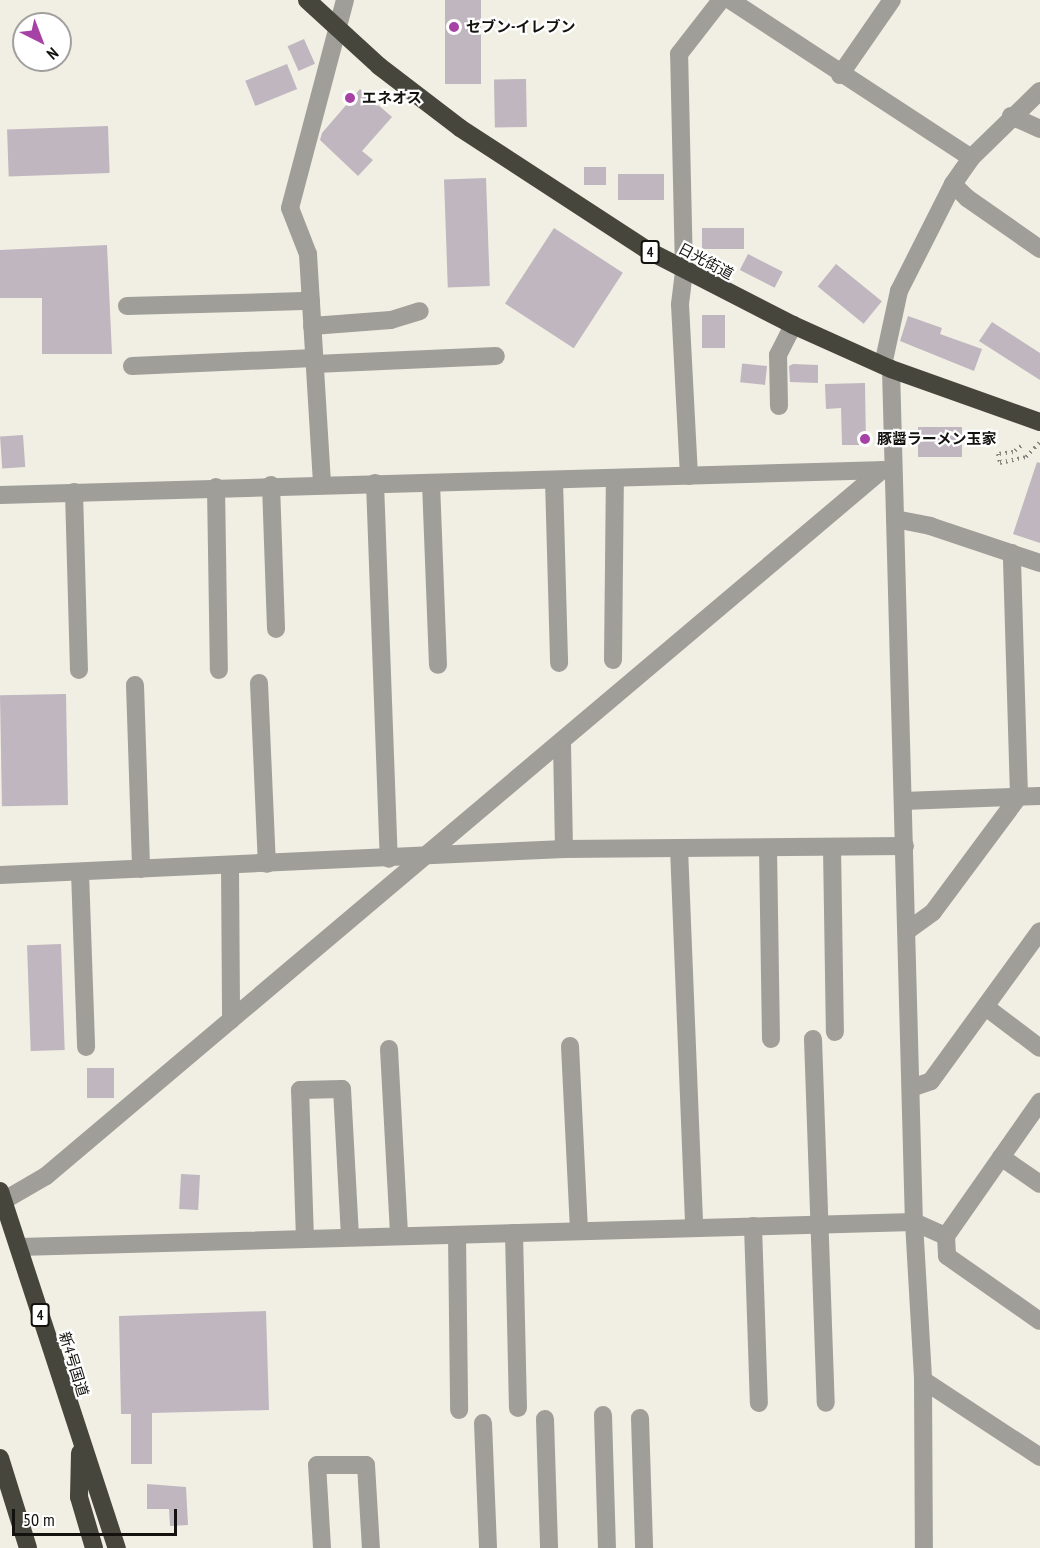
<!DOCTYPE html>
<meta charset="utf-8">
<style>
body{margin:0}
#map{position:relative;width:1040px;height:1548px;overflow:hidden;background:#f1efe3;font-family:"PT Sans Narrow","Noto Sans JP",sans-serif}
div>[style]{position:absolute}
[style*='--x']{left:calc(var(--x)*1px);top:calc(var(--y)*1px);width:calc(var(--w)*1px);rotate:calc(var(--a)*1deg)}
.building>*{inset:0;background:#bfb6bf;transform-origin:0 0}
.path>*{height:4px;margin-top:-2px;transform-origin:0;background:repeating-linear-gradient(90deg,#87857d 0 1.5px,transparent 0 6px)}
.minor>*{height:18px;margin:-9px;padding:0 9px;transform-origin:9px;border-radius:9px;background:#9f9e99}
.highway>*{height:18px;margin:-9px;padding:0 9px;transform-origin:9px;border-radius:9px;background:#47463c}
.dots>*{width:16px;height:16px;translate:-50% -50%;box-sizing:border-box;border:3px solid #fff;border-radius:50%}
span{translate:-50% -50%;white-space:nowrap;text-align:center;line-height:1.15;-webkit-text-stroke:4.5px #fff;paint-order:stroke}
.shield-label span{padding:2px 4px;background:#fff;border:2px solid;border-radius:4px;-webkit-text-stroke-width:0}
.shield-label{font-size:14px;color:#13120e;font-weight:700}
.poi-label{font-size:15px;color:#13120e;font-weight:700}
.left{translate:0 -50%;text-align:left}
.street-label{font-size:15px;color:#13120e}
.north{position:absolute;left:12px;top:12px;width:60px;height:60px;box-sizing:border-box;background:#fff;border:2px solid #a1a09f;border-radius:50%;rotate:138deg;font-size:16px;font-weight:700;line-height:24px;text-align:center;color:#13120e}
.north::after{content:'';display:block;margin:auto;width:21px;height:27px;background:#a641a5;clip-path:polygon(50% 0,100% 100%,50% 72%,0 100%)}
.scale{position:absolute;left:12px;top:1509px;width:165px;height:27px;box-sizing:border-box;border:3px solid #13120e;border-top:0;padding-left:8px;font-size:18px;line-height:21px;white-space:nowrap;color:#13120e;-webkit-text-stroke:4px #fff;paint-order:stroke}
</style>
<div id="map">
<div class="building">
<i style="left:445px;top:0;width:36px;height:84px"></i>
<i style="left:304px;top:39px;width:27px;height:18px;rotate:66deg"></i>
<i style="left:287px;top:64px;width:27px;height:45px;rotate:68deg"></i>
<i style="left:526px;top:79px;width:48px;height:32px;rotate:89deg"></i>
<i style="clip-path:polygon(360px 89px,392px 117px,362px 151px,373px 160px,358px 176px,320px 140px,322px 133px)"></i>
<i style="left:108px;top:126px;width:47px;height:101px;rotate:88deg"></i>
<i style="left:584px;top:167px;width:22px;height:18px"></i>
<i style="left:618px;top:174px;width:46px;height:26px"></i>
<i style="left:486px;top:178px;width:108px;height:42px;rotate:88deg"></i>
<i style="left:554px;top:228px;width:82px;height:90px;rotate:33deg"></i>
<i style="left:744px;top:228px;width:21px;height:42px;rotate:90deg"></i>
<i style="clip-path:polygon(107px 245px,112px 354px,42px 354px,42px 298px,0 298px,0 250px)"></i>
<i style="left:748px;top:254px;width:39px;height:18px;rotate:27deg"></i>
<i style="left:836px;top:264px;width:59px;height:29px;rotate:39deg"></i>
<i style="left:702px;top:315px;width:23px;height:33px"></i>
<i style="clip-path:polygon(908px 316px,942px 328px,940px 334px,982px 349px,974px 371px,900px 341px)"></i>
<i style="clip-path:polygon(992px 322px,1040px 353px,1040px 380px,979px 341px)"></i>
<i style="clip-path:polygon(793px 364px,818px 365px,818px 383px,790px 382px,789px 366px)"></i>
<i style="left:767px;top:366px;width:19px;height:25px;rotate:96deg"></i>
<i style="clip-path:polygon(865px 383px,866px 445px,842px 445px,841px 408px,826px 409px,825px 384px)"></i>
<i style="left:918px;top:427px;width:44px;height:30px"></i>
<i style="left:23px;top:435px;width:32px;height:23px;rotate:86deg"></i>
<i style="clip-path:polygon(1037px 462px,1040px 463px,1040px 543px,1013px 534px)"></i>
<i style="left:66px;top:694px;width:111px;height:66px;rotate:89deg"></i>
<i style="left:61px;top:944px;width:106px;height:34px;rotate:88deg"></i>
<i style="left:87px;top:1068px;width:27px;height:30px"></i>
<i style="left:181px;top:1174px;width:19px;height:35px;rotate:3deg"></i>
<i style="clip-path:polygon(266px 1311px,269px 1410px,152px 1413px,152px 1464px,131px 1464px,131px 1414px,121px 1414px,119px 1316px)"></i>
<i style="clip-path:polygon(147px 1484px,186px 1487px,188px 1525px,170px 1526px,169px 1509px,147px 1509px)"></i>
</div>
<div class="path">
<i style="--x:1021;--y:446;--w:10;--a:143"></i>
<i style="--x:1013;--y:452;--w:15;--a:172"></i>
<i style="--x:998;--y:454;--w:9;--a:77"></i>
<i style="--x:1000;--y:463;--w:27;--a:-13"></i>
<i style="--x:1026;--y:457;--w:21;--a:-47"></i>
</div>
<div class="minor">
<i style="--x:730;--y:0;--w:288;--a:33.2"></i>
<i style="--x:840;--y:75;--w:91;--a:-55.3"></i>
<i style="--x:1011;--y:116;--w:32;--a:24"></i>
<i style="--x:953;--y:184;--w:20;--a:45"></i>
<i style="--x:967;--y:198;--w:89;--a:34.9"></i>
<i style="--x:127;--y:306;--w:184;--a:-1.6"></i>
<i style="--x:312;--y:326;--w:79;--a:-4.3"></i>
<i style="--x:391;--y:320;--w:30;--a:-17"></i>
<i style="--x:315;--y:364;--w:181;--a:-2.5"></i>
<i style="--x:883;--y:365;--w:76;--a:-77.8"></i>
<i style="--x:899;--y:291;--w:120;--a:-63.2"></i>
<i style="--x:953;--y:184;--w:32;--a:-55"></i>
<i style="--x:971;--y:158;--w:96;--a:-44.2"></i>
<i style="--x:132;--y:366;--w:182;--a:-2.5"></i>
<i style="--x:891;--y:369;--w:853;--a:88.46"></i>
<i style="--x:914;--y:1222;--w:158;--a:86.7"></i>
<i style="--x:923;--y:1380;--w:168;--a:89.7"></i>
<i style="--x:779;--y:406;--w:51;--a:-91.1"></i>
<i style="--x:778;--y:355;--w:34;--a:-63"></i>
<i style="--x:689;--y:476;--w:172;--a:-93"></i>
<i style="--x:680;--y:304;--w:34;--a:-83"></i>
<i style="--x:684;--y:270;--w:216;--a:-91.3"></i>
<i style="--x:679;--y:54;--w:68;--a:-52.1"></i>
<i style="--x:554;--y:480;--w:183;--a:88.4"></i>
<i style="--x:322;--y:483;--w:229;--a:-93.5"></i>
<i style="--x:308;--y:254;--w:49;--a:-111.4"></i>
<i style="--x:290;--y:208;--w:215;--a:-75.2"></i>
<i style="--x:375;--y:483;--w:376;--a:87.9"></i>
<i style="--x:431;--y:483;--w:182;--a:87.8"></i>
<i style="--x:271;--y:485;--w:144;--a:88"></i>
<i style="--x:216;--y:487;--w:183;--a:89.1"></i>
<i style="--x:74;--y:492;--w:178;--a:88.4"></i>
<i style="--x:0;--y:495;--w:886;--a:-1.62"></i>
<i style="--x:895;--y:519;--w:36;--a:11"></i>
<i style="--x:930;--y:526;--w:116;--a:18.6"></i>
<i style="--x:613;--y:660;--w:181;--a:-89.4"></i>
<i style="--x:259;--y:683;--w:181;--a:87.5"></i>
<i style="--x:135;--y:685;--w:184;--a:88.1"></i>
<i style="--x:562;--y:744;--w:105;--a:88.9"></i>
<i style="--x:903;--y:801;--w:137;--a:-2.1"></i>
<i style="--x:832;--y:847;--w:185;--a:89.1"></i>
<i style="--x:679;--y:848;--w:380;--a:87.7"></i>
<i style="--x:768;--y:848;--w:191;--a:89.1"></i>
<i style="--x:230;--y:865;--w:155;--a:89.6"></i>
<i style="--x:80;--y:872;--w:175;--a:88"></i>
<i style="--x:0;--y:875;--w:565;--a:-2.64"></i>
<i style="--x:564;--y:849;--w:341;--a:-0.5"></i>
<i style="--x:907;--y:931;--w:32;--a:-36"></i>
<i style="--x:933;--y:912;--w:144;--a:-53.4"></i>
<i style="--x:1019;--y:796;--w:243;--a:-91.7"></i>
<i style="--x:987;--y:1008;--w:66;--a:37"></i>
<i style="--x:813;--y:1039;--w:364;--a:88"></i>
<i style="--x:570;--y:1046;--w:185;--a:87.2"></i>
<i style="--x:389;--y:1049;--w:187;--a:86.9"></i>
<i style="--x:911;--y:1088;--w:21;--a:-19"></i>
<i style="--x:931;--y:1081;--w:185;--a:-54"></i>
<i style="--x:1001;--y:1157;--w:47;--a:34.7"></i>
<i style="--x:3;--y:1201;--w:50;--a:-30.2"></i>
<i style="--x:46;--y:1176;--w:1094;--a:-40.18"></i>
<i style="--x:753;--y:1226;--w:177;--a:88.1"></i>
<i style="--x:514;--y:1233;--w:175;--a:88.7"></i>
<i style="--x:457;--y:1235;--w:175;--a:89.3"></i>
<i style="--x:946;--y:1236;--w:20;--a:87"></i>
<i style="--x:947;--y:1256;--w:113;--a:35"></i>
<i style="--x:305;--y:1239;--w:149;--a:-91.9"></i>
<i style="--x:300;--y:1090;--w:42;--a:-1.4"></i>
<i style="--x:342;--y:1089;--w:148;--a:86.9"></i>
<i style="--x:19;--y:1247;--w:895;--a:-1.6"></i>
<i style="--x:914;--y:1222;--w:35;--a:24"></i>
<i style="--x:946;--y:1236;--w:164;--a:-55"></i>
<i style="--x:923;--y:1380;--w:140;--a:33.3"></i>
<i style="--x:603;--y:1415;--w:133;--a:88.3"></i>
<i style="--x:640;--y:1418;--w:130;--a:88.2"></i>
<i style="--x:545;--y:1419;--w:129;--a:88.2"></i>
<i style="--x:483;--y:1423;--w:125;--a:87.7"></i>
<i style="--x:322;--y:1548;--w:83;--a:-93.4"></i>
<i style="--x:317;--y:1465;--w:49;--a:0"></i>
<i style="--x:366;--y:1465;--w:83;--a:86.6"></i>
</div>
<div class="highway">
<i style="--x:307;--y:0;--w:98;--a:42.5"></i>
<i style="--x:379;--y:66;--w:102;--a:37.4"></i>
<i style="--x:460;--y:128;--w:225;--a:33.1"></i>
<i style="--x:649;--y:251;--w:162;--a:27.2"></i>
<i style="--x:793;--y:325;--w:107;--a:24.2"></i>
<i style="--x:891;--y:369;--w:158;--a:19.6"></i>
<i style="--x:0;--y:1191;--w:376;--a:71.9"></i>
<i style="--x:80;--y:1453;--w:44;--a:91.3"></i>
<i style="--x:79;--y:1497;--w:53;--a:73.6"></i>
<i style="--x:0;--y:1458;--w:94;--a:72.7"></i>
</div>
<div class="dots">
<i style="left:454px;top:27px;background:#a641a5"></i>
<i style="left:350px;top:98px;background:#a641a5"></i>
<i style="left:865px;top:439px;background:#a641a5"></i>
</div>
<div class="shield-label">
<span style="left:650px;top:252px">4</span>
<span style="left:40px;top:1315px">4</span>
</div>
<div class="poi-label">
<span class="left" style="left:466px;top:27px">セブン-イレブン</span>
<span class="left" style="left:362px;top:98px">エネオス</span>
<span class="left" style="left:877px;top:439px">豚醤ラーメン玉家</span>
</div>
<div class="street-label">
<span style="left:706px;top:261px;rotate:28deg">日光街道</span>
<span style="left:74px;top:1364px;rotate:73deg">新4号国道</span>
</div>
<div class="north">N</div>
<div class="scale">50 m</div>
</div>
